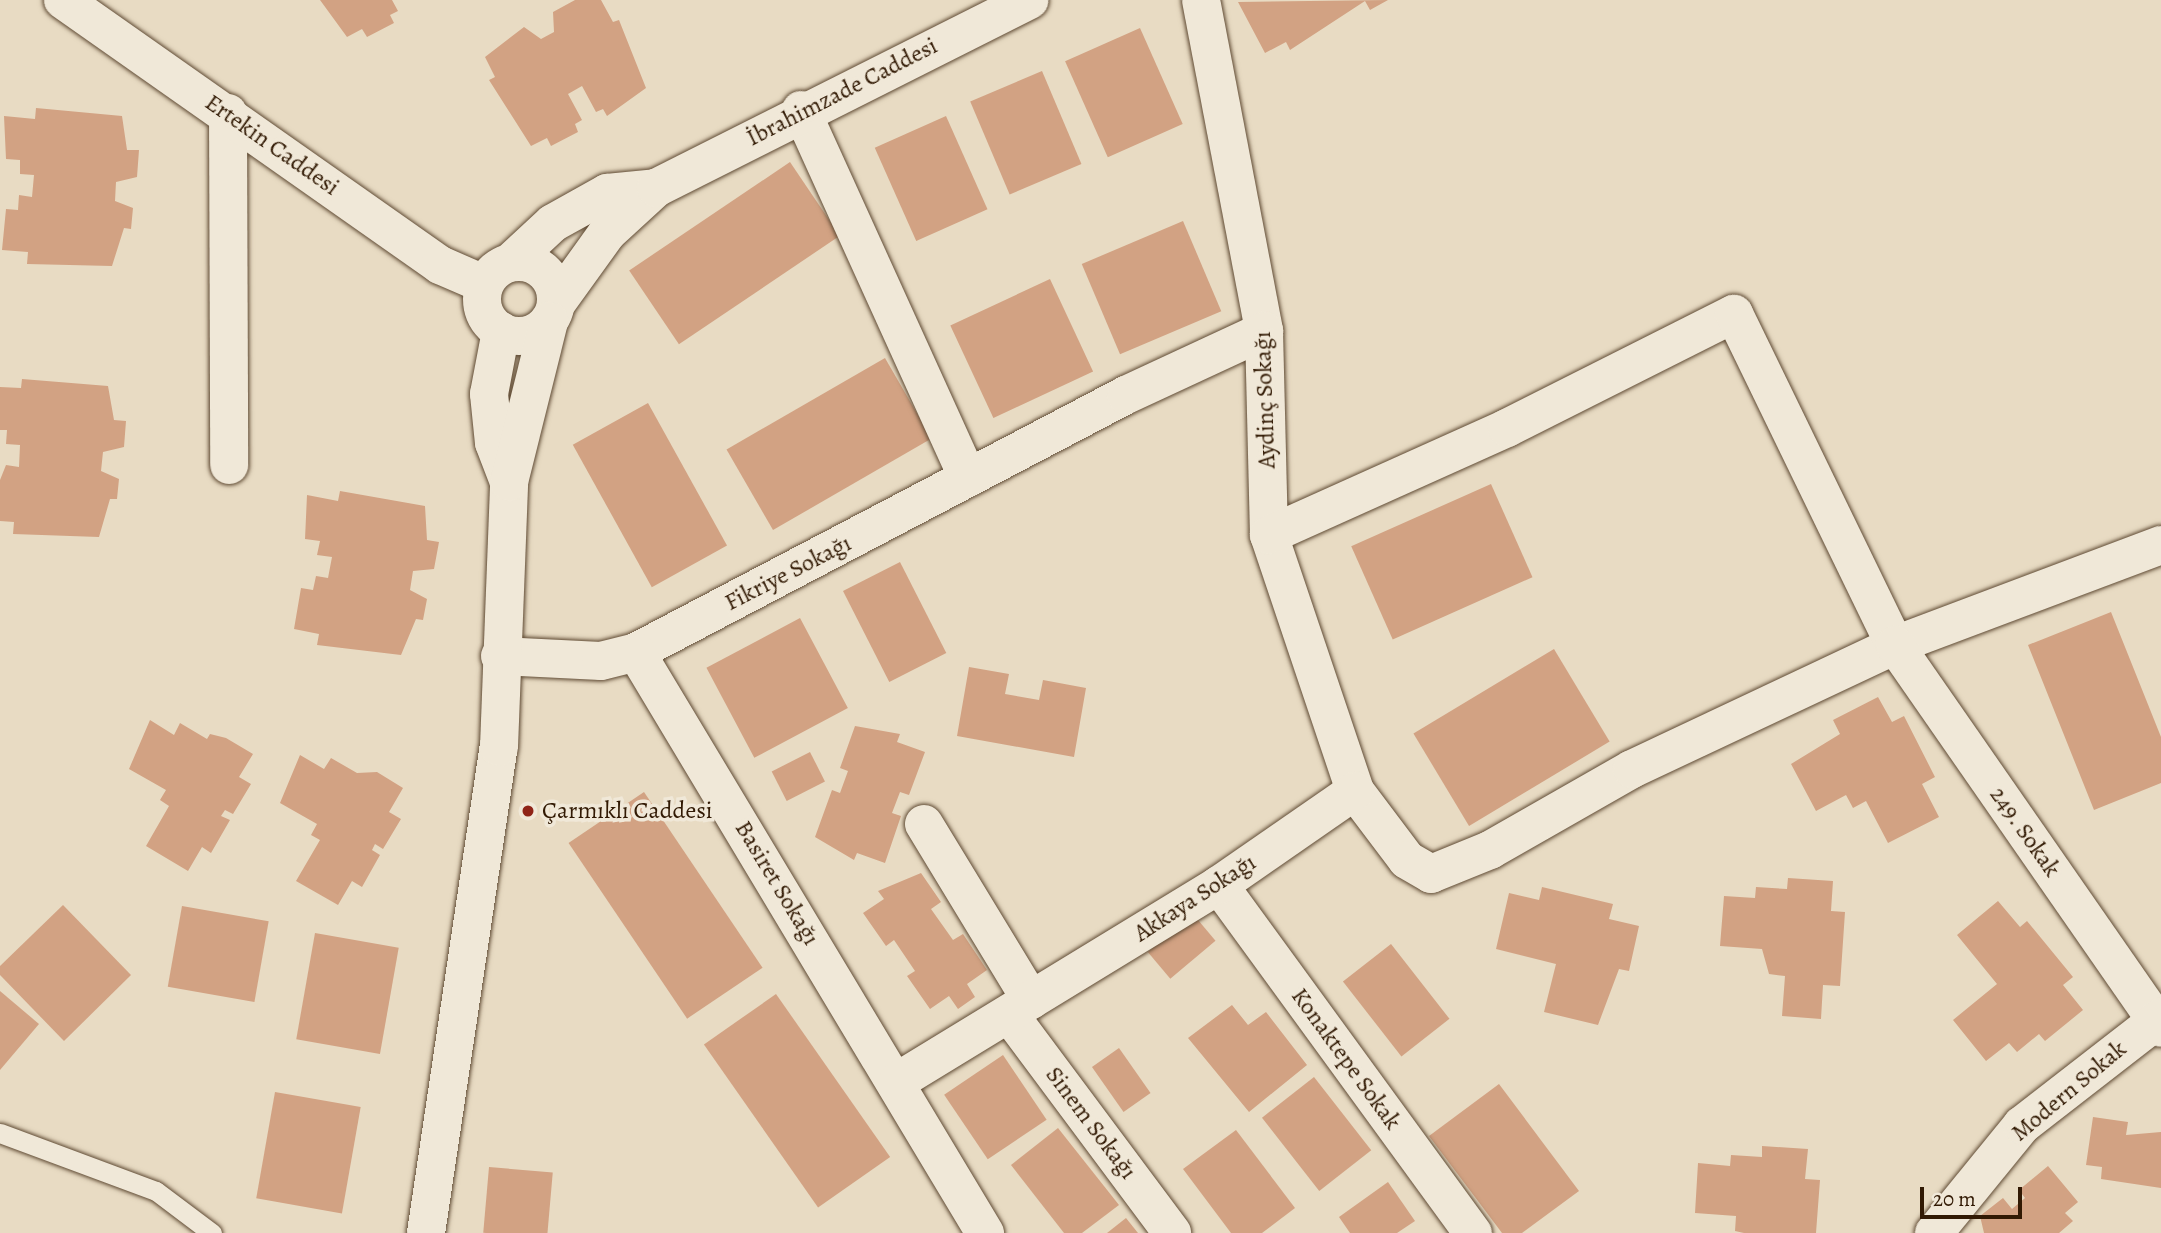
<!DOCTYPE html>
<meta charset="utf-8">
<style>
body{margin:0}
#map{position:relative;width:2161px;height:1233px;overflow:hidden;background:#e8dbc3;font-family:Alegreya,serif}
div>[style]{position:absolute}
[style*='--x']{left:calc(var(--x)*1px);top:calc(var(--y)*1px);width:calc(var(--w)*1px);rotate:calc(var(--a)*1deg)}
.building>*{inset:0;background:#d2a283;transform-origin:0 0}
.roads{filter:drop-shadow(0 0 2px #5f4a33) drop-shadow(0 0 2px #5f4a33)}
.service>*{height:19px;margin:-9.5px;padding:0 9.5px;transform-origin:9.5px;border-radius:9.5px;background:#f0e8d8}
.minor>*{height:38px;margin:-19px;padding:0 19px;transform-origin:19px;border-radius:19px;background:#f0e8d8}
.secondary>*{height:38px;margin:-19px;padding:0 19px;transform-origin:19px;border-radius:19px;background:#f0e8d8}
.secondary>.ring{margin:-19px;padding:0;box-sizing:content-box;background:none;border:38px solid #f0e8d8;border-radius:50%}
.dots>*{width:19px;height:19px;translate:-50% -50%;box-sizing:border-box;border:4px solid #f0e8d8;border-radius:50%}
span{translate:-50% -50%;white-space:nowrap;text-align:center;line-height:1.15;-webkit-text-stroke:7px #f0e8d8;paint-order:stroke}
.street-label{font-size:24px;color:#311903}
.poi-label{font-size:24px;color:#311903}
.left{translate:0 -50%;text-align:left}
.scale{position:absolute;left:1920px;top:1187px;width:102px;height:32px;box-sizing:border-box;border:4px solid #311903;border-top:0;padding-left:9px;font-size:21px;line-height:24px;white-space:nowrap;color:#311903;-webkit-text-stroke:5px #f0e8d8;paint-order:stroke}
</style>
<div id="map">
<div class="building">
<i style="clip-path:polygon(320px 0,392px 0,398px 11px,390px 15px,394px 23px,367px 37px,362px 29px,347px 37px)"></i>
<i style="clip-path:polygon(575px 0,601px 0,613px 22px,619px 20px,646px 88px,607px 116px,603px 109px,596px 112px,582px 86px,568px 94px,582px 120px,575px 124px,578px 132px,551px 146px,547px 138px,531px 146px,489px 80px,495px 77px,485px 57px,524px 27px,541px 39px,554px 32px,553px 12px)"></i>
<i style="clip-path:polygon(1388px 0,1370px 10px,1365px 1px,1290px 50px,1286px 42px,1265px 53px,1238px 2px)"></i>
<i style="left:1140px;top:28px;width:105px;height:82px;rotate:66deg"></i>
<i style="left:1042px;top:71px;width:101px;height:78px;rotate:67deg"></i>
<i style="clip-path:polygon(36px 108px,122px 116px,127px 150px,139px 150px,137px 177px,116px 182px,115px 201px,133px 208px,131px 229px,124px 228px,112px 266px,27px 264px,28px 252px,2px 250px,6px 209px,18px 210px,19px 195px,32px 197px,34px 175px,20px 174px,20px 160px,6px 159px,4px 116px,35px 119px)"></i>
<i style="left:946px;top:116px;width:102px;height:78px;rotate:66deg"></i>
<i style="left:790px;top:162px;width:89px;height:194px;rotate:56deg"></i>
<i style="left:1183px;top:221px;width:98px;height:110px;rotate:67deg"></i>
<i style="left:1050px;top:279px;width:102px;height:110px;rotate:65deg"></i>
<i style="left:885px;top:358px;width:93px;height:183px;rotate:60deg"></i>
<i style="clip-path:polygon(22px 379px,108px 386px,114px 420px,126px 421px,124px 447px,103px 452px,101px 471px,119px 479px,117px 499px,110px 499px,99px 537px,13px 534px,14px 522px,0 521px,0 480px,6px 465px,19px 467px,20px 445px,6px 444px,7px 430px,0 430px,0 387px,21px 388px)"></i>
<i style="left:648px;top:403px;width:163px;height:86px;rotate:61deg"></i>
<i style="left:1491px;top:484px;width:102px;height:153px;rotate:66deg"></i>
<i style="clip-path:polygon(340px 491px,425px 506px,427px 540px,439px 542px,434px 569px,413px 571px,410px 590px,427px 599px,423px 620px,416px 619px,401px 655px,317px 645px,319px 634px,294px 629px,301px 588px,313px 590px,316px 576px,328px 578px,332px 557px,317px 555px,320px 541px,305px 539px,307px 495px,338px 501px)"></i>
<i style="left:900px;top:562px;width:102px;height:64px;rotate:63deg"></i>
<i style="clip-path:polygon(2111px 612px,2161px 737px,2161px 783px,2094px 810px,2028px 645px)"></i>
<i style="left:800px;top:618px;width:102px;height:106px;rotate:62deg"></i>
<i style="left:1554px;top:649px;width:108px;height:164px;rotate:59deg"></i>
<i style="clip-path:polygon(969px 667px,1009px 674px,1005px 694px,1039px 700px,1043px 680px,1086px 688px,1074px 757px,957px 736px)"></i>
<i style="clip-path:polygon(1878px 697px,1892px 722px,1904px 716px,1935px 777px,1922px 784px,1939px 817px,1888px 843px,1866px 801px,1853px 808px,1846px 795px,1816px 811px,1791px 764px,1840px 734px,1833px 720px)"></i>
<i style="clip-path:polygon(150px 720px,174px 735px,180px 723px,207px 739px,210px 734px,226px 738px,253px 754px,239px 777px,251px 784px,233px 814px,225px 810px,221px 816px,230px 820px,211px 853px,202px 847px,188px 871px,146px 846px,169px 806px,160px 800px,166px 790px,129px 769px)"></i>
<i style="clip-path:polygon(855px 726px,900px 734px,897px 742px,925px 752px,909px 795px,900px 792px,892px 813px,901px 816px,885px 863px,857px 853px,854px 860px,815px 837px,832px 790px,840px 793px,848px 771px,840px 768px)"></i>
<i style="left:810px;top:752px;width:33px;height:43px;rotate:63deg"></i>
<i style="clip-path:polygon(300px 755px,324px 769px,331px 758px,357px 773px,377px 772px,403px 788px,389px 812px,401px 819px,383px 849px,375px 844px,372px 850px,380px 855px,362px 887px,352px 881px,338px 905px,296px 881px,320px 840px,311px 835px,317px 824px,280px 803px)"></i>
<i style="left:644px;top:792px;width:212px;height:91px;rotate:56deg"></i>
<i style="clip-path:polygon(921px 873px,941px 902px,931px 909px,953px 940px,963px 934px,987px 970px,967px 984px,975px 997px,958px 1009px,949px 996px,930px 1009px,907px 976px,915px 971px,894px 940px,886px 946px,863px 913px,884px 899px,878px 891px)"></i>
<i style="clip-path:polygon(1788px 878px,1833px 881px,1831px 911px,1845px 912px,1840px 986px,1823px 985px,1821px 1019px,1782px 1016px,1785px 976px,1769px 974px,1762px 949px,1720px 946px,1724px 896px,1755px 898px,1756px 887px,1787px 889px)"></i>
<i style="clip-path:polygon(1542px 887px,1613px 904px,1609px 919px,1639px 926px,1629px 971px,1619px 969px,1598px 1025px,1544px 1012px,1556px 964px,1496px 949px,1509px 893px,1539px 900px)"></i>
<i style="clip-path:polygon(1998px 901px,2020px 927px,2027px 921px,2073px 977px,2063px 985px,2083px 1010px,2045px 1041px,2039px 1034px,2017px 1052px,2009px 1043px,1986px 1061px,1953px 1020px,1997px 984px,1957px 935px)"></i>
<i style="clip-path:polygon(63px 905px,131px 975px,64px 1041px,0 975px,0 966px)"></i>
<i style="left:182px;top:906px;width:88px;height:82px;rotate:10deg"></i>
<i style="left:1193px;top:914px;width:35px;height:59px;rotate:50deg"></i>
<i style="left:315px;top:933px;width:85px;height:108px;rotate:10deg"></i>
<i style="left:1391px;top:944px;width:95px;height:61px;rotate:52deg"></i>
<i style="clip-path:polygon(0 991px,39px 1024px,0 1070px)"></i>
<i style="left:776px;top:994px;width:199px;height:88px;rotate:55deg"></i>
<i style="clip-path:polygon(1232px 1005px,1248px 1025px,1266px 1012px,1307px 1065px,1249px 1112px,1188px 1038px)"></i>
<i style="left:1119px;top:1048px;width:55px;height:33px;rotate:55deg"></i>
<i style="left:1003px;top:1055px;width:78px;height:71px;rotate:56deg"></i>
<i style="left:1314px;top:1077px;width:93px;height:66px;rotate:52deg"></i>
<i style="clip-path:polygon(1499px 1084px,1579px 1191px,1522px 1233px,1502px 1233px,1429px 1136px)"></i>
<i style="left:275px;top:1092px;width:87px;height:108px;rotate:10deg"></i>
<i style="clip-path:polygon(2093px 1117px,2128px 1122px,2126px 1135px,2161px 1132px,2161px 1188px,2101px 1179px,2102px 1167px,2086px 1165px)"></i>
<i style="clip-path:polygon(1058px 1128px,1119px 1205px,1082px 1233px,1064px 1233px,1011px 1165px)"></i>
<i style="clip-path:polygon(1236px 1130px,1295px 1208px,1262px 1233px,1231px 1233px,1183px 1169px)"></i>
<i style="clip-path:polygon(1762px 1146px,1808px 1149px,1805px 1179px,1820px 1180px,1816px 1233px,1744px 1233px,1735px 1231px,1736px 1216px,1695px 1213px,1698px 1163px,1730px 1166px,1731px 1155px,1762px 1157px)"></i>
<i style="clip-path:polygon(2048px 1166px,2078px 1202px,2065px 1213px,2073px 1221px,2059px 1233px,1984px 1233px,1980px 1216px,2003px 1198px,2012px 1209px,2025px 1198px,2019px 1190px)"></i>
<i style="left:489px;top:1167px;width:64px;height:66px;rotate:5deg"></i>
<i style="clip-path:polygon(1388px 1182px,1415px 1221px,1397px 1233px,1350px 1233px,1339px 1217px)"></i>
<i style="clip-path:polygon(1126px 1218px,1138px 1233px,1107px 1233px)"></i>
</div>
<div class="roads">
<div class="service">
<i style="--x:0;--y:1133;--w:166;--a:20.4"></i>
<i style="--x:156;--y:1191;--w:70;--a:36.9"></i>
</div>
<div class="minor">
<i style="--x:1201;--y:0;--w:337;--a:79.2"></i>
<i style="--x:1264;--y:331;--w:204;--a:88.6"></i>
<i style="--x:1269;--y:535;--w:270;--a:71.4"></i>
<i style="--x:1355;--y:791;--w:86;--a:53"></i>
<i style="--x:1407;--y:860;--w:28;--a:30"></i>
<i style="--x:1431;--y:874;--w:64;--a:-22.1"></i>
<i style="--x:1490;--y:850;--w:163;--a:-29.7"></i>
<i style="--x:1632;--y:769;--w:291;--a:-25.2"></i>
<i style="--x:1895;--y:645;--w:284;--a:-20.6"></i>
<i style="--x:801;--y:110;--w:404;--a:65.6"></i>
<i style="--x:228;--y:113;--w:352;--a:89.8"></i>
<i style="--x:1269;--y:535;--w:261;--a:-24.2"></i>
<i style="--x:1507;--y:428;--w:254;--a:-26.7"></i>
<i style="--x:1734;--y:314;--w:368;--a:64.1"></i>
<i style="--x:1895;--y:645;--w:466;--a:55.2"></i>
<i style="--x:636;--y:652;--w:553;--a:-27.68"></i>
<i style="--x:1126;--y:395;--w:152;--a:-24.9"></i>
<i style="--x:500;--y:656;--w:101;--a:2.8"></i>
<i style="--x:601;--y:661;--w:36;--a:-14"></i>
<i style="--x:636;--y:652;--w:678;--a:59.01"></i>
<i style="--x:924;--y:824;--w:206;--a:58.7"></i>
<i style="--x:1219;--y:885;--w:431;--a:53.9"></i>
<i style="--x:1009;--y:1014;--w:273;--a:53.3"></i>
<i style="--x:898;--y:1081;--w:376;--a:-31.4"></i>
<i style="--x:1219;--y:885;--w:165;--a:-34.7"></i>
<i style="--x:1934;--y:1233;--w:139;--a:-50.8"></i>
<i style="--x:2022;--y:1125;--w:176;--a:-37.8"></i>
</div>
<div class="secondary">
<i style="--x:63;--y:0;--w:461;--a:35.1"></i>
<i style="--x:440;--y:265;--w:48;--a:23.4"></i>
<i style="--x:511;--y:262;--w:57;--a:-42.9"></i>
<i style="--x:553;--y:223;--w:62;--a:-29.1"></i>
<i style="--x:607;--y:193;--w:49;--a:-5.8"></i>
<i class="ring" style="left:482px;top:262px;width:36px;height:36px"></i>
<i style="--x:556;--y:304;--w:87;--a:-54.3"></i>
<i style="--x:607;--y:233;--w:67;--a:-42.6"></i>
<i style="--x:656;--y:188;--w:418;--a:-26.7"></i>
<i style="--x:501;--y:331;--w:64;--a:100.8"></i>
<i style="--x:489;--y:394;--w:49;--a:84.2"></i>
<i style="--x:494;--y:443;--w:42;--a:69"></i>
<i style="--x:426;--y:1233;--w:491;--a:-81.5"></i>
<i style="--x:499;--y:747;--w:265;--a:-87.8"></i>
<i style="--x:509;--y:482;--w:166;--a:-76"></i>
</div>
</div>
<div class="dots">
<i style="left:528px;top:811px;background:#8f2418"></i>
</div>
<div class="street-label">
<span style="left:842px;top:92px;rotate:-27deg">İbrahimzade Caddesi</span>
<span style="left:272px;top:145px;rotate:35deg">Ertekin Caddesi</span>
<span style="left:1265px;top:400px;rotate:-92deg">Aydinç Sokağı</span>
<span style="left:788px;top:573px;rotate:-27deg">Fikriye Sokağı</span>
<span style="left:2025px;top:832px;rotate:55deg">249. Sokak</span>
<span style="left:777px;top:883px;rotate:59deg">Basiret Sokağı</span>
<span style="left:1195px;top:898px;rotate:-33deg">Akkaya Sokağı</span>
<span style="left:1346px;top:1059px;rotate:54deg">Konaktepe Sokak</span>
<span style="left:2069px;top:1091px;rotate:-40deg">Modern Sokak</span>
<span style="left:1091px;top:1123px;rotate:53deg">Sinem Sokağı</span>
</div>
<div class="poi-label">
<span class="left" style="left:542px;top:811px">Çarmıklı Caddesi</span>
</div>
<div class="scale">20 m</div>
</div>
